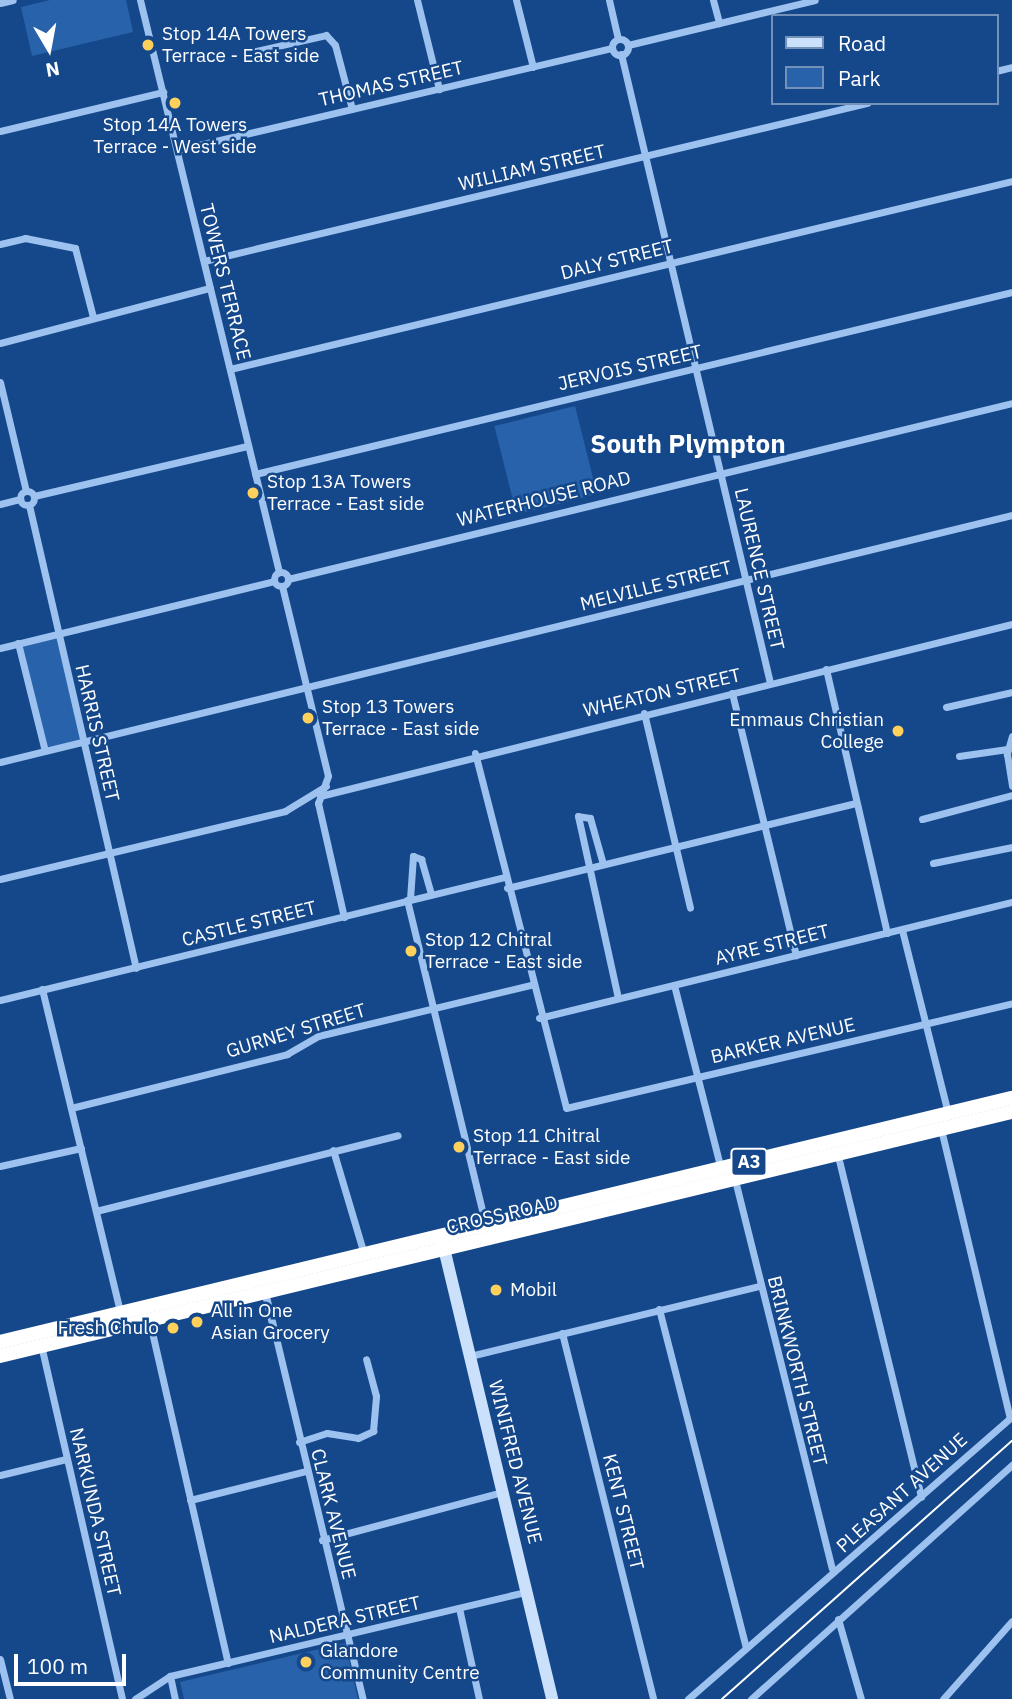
<!DOCTYPE html>
<style>
body{margin:0}
#map{position:relative;width:1012px;height:1699px;overflow:hidden;background:#15488b;font-family:"IBM Plex Sans",sans-serif}
div>[style]{position:absolute}
[style*='--x']{left:calc(var(--x)*1px);top:calc(var(--y)*1px);width:calc(var(--w)*1px);rotate:calc(var(--a)*1deg)}
.green>*{inset:0;background:#2762aa;transform-origin:0 0}
.street>*{height:7px;margin:-3.5px;padding:0 3.5px;transform-origin:3.5px;border-radius:3.5px;background:#9dc2ef}
.street>.ring{margin:-3.5px;padding:0;box-sizing:content-box;background:none;border:7px solid #9dc2ef;border-radius:50%}
.secondary>*{height:12px;margin:-6px;padding:0 6px;transform-origin:6px;border-radius:6px;background:#cbe0fb}
.highway>*{height:14px;margin:-7px;padding:0 7px;transform-origin:7px;border-radius:7px;background:#fff}
.tram>*{height:2px;margin:-1px;padding:0 1px;transform-origin:1px;border-radius:1px;background:#fff}
.dots>*{width:19px;height:19px;translate:-50% -50%;box-sizing:border-box;border:4px solid #15488b;border-radius:50%}
span{translate:-50% -50%;white-space:nowrap;text-align:center;line-height:1.15;-webkit-text-stroke:5px #15488b;paint-order:stroke}
.shield-label span{padding:2px 5px;background:#15488b;border:2px solid;border-radius:5px;-webkit-text-stroke-width:0}
.shield-label{font-size:18px;color:#fff;font-weight:700}
.poi-label{font-size:19px;color:#fff}
.left{translate:0 -50%;text-align:left}
.right{translate:-100% -50%;text-align:right}
.street-label{font-size:19px;color:#fff}
.district-label{font-size:26px;color:#fff;font-weight:700}
.legend{position:absolute;left:771px;top:14px;width:228px;height:91px;box-sizing:border-box;background:#15488b;border:2px solid #7391b9;margin:0;padding:9px 12px;list-style:none;font-size:21px;color:#fff}
.legend li{display:flex;align-items:center;gap:14px;height:35px}
.legend b{width:35px;border:2px solid #7391b9}
.north{position:absolute;left:14px;top:14px;width:70px;height:70px;-webkit-text-stroke:5px #15488b;paint-order:stroke;rotate:170deg;font-size:19px;font-weight:700;line-height:28px;text-align:center;color:#fff}
.north::after{content:'';display:block;margin:auto;width:24px;height:32px;background:#fff;clip-path:polygon(50% 0,100% 100%,50% 72%,0 100%)}
.scale{position:absolute;left:14px;top:1654px;width:112px;height:32px;box-sizing:border-box;border:4px solid #fff;border-top:0;padding-left:9px;font-size:21px;line-height:24px;white-space:nowrap;color:#fff;-webkit-text-stroke:5px #15488b;paint-order:stroke}
</style>
<div id="map">
<div class="green">
<i style="clip-path:polygon(50px 0,126px 0,133px 32px,32px 56px,21px 7px)"></i>
<i style="left:575px;top:406px;width:91px;height:83px;rotate:76deg"></i>
<i style="left:56px;top:633px;width:111px;height:39px;rotate:76deg"></i>
<i style="clip-path:polygon(345px 1643px,358px 1699px,184px 1699px,180px 1682px)"></i>
</div>
<div class="street">
<i style="--x:140;--y:0;--w:589;--a:76.34"></i>
<i style="--x:417;--y:0;--w:92;--a:76.1"></i>
<i style="--x:516;--y:0;--w:69;--a:75.8"></i>
<i style="--x:609;--y:0;--w:40;--a:77"></i>
<i style="--x:713;--y:0;--w:24;--a:75"></i>
<i style="--x:0;--y:3;--w:13;--a:-13"></i>
<i class="ring" style="left:612px;top:39px;width:9px;height:9px"></i>
<i style="--x:628;--y:45;--w:192;--a:-13.5"></i>
<i style="--x:247;--y:53;--w:81;--a:-12.8"></i>
<i style="--x:326;--y:35;--w:13;--a:48"></i>
<i style="--x:335;--y:45;--w:66;--a:75.1"></i>
<i style="--x:621;--y:54;--w:646;--a:76.67"></i>
<i style="--x:996;--y:71;--w:16;--a:-14"></i>
<i style="--x:0;--y:131;--w:168;--a:-13.5"></i>
<i style="--x:177;--y:150;--w:447;--a:-13.2"></i>
<i style="--x:0;--y:244;--w:26;--a:-13"></i>
<i style="--x:25;--y:238;--w:51;--a:11.3"></i>
<i style="--x:75;--y:248;--w:71;--a:75.4"></i>
<i style="--x:204;--y:261;--w:682;--a:-13.4"></i>
<i style="--x:0;--y:343;--w:217;--a:-14.7"></i>
<i style="--x:230;--y:369;--w:804;--a:-13.52"></i>
<i style="--x:0;--y:382;--w:112;--a:76.6"></i>
<i style="--x:255;--y:474;--w:779;--a:-13.52"></i>
<i class="ring" style="left:20px;top:491px;width:7px;height:7px"></i>
<i style="--x:34;--y:496;--w:220;--a:-13.2"></i>
<i style="--x:0;--y:504;--w:21;--a:-14"></i>
<i style="--x:29;--y:505;--w:475;--a:77"></i>
<i class="ring" style="left:274px;top:572px;width:7px;height:7px"></i>
<i style="--x:288;--y:579;--w:745;--a:-13.66"></i>
<i style="--x:282;--y:586;--w:195;--a:76.4"></i>
<i style="--x:328;--y:776;--w:29;--a:110"></i>
<i style="--x:318;--y:803;--w:117;--a:77.2"></i>
<i style="--x:18;--y:643;--w:111;--a:76"></i>
<i style="--x:0;--y:648;--w:282;--a:-13.7"></i>
<i style="--x:826;--y:669;--w:271;--a:77"></i>
<i style="--x:732;--y:693;--w:270;--a:76.3"></i>
<i style="--x:946;--y:707;--w:68;--a:-12.8"></i>
<i style="--x:644;--y:713;--w:200;--a:76.7"></i>
<i style="--x:1012;--y:736;--w:19;--a:106"></i>
<i style="--x:1007;--y:754;--w:32;--a:81"></i>
<i style="--x:475;--y:753;--w:366;--a:75.6"></i>
<i style="--x:566;--y:1108;--w:458;--a:-13.2"></i>
<i style="--x:959;--y:756;--w:49;--a:-8.3"></i>
<i style="--x:0;--y:762;--w:1042;--a:-13.72"></i>
<i style="--x:320;--y:796;--w:713;--a:-13.96"></i>
<i style="--x:922;--y:819;--w:93;--a:-14.9"></i>
<i style="--x:933;--y:863;--w:81;--a:-11.4"></i>
<i style="--x:603;--y:864;--w:48;--a:-105.8"></i>
<i style="--x:590;--y:818;--w:12;--a:-171"></i>
<i style="--x:578;--y:816;--w:186;--a:77.6"></i>
<i style="--x:0;--y:879;--w:293;--a:-13.4"></i>
<i style="--x:285;--y:811;--w:48;--a:-31.4"></i>
<i style="--x:507;--y:888;--w:359;--a:-13.7"></i>
<i style="--x:410;--y:899;--w:43;--a:-86"></i>
<i style="--x:413;--y:856;--w:9;--a:21"></i>
<i style="--x:421;--y:859;--w:36;--a:74"></i>
<i style="--x:407;--y:900;--w:335;--a:76.4"></i>
<i style="--x:902;--y:930;--w:189;--a:75.9"></i>
<i style="--x:674;--y:985;--w:190;--a:75.7"></i>
<i style="--x:42;--y:989;--w:335;--a:76.4"></i>
<i style="--x:0;--y:1000;--w:520;--a:-13.69"></i>
<i style="--x:539;--y:1018;--w:487;--a:-13.8"></i>
<i style="--x:71;--y:1108;--w:223;--a:-14"></i>
<i style="--x:287;--y:1054;--w:36;--a:-30"></i>
<i style="--x:318;--y:1036;--w:219;--a:-13.5"></i>
<i style="--x:941;--y:1129;--w:297;--a:76.6"></i>
<i style="--x:333;--y:1150;--w:109;--a:73.4"></i>
<i style="--x:837;--y:1152;--w:355;--a:76.3"></i>
<i style="--x:0;--y:1166;--w:83;--a:-12.5"></i>
<i style="--x:735;--y:1180;--w:400;--a:76"></i>
<i style="--x:96;--y:1211;--w:311;--a:-14.1"></i>
<i style="--x:264;--y:1290;--w:47;--a:76.6"></i>
<i style="--x:265;--y:1292;--w:419;--a:76.5"></i>
<i style="--x:659;--y:1309;--w:349;--a:75.6"></i>
<i style="--x:149;--y:1319;--w:353;--a:77.1"></i>
<i style="--x:562;--y:1333;--w:377;--a:76"></i>
<i style="--x:41;--y:1345;--w:363;--a:77.1"></i>
<i style="--x:470;--y:1356;--w:298;--a:-13.6"></i>
<i style="--x:299;--y:1442;--w:29;--a:-18"></i>
<i style="--x:327;--y:1433;--w:31;--a:9"></i>
<i style="--x:358;--y:1438;--w:17;--a:-25"></i>
<i style="--x:373;--y:1431;--w:35;--a:-85"></i>
<i style="--x:376;--y:1396;--w:38;--a:-105"></i>
<i style="--x:0;--y:1475;--w:68;--a:-13.6"></i>
<i style="--x:190;--y:1500;--w:120;--a:-14"></i>
<i style="--x:322;--y:1540;--w:186;--a:-14.9"></i>
<i style="--x:459;--y:1608;--w:93;--a:77.6"></i>
<i style="--x:838;--y:1619;--w:83;--a:74"></i>
<i style="--x:0;--y:1659;--w:41;--a:76"></i>
<i style="--x:170;--y:1676;--w:24;--a:78"></i>
<i style="--x:135;--y:1699;--w:42;--a:-33.3"></i>
<i style="--x:170;--y:1676;--w:366;--a:-13.3"></i>
<i style="--x:688;--y:1699;--w:430;--a:-41.1"></i>
<i style="--x:751;--y:1699;--w:351;--a:-41.9"></i>
<i style="--x:943;--y:1699;--w:104;--a:-48.5"></i>
</div>
<div class="secondary">
<i style="--x:442;--y:1240;--w:472;--a:76.5"></i>
</div>
<div class="highway">
<i style="--x:0;--y:1342;--w:1041;--a:-13.56"></i>
<i style="--x:0;--y:1356;--w:1041;--a:-13.56"></i>
</div>
<div class="tram">
<i style="--x:722;--y:1699;--w:388;--a:-41.7"></i>
</div>
<div class="dots">
<i style="left:148px;top:45px;background:#ffd05c"></i>
<i style="left:175px;top:103px;background:#ffd05c"></i>
<i style="left:253px;top:493px;background:#ffd05c"></i>
<i style="left:308px;top:718px;background:#ffd05c"></i>
<i style="left:898px;top:731px;background:#ffd05c"></i>
<i style="left:411px;top:951px;background:#ffd05c"></i>
<i style="left:459px;top:1147px;background:#ffd05c"></i>
<i style="left:496px;top:1290px;background:#ffd05c"></i>
<i style="left:197px;top:1322px;background:#ffd05c"></i>
<i style="left:173px;top:1328px;background:#ffd05c"></i>
<i style="left:306px;top:1662px;background:#ffd05c"></i>
</div>
<div class="shield-label">
<span style="left:749px;top:1162px">A3</span>
</div>
<div class="poi-label">
<span class="left" style="left:162px;top:45px">Stop 14A Towers<br>Terrace - East side</span>
<span style="left:175px;top:136px">Stop 14A Towers<br>Terrace - West side</span>
<span class="left" style="left:267px;top:493px">Stop 13A Towers<br>Terrace - East side</span>
<span class="left" style="left:322px;top:718px">Stop 13 Towers<br>Terrace - East side</span>
<span class="right" style="left:884px;top:731px">Emmaus Christian<br>College</span>
<span class="left" style="left:425px;top:951px">Stop 12 Chitral<br>Terrace - East side</span>
<span class="left" style="left:473px;top:1147px">Stop 11 Chitral<br>Terrace - East side</span>
<span class="left" style="left:510px;top:1290px">Mobil</span>
<span class="left" style="left:211px;top:1322px">All in One<br>Asian Grocery</span>
<span class="right" style="left:159px;top:1328px">Fresh Chulo</span>
<span class="left" style="left:320px;top:1662px">Glandore<br>Community Centre</span>
</div>
<div class="street-label">
<span style="left:391px;top:84px;rotate:-13deg">THOMAS STREET</span>
<span style="left:532px;top:168px;rotate:-13deg">WILLIAM STREET</span>
<span style="left:617px;top:260px;rotate:-14deg">DALY STREET</span>
<span style="left:225px;top:282px;rotate:76deg">TOWERS TERRACE</span>
<span style="left:630px;top:368px;rotate:-13deg">JERVOIS STREET</span>
<span style="left:544px;top:499px;rotate:-14deg">WATERHOUSE ROAD</span>
<span style="left:759px;top:569px;rotate:77deg">LAURENCE STREET</span>
<span style="left:656px;top:586px;rotate:-14deg">MELVILLE STREET</span>
<span style="left:662px;top:693px;rotate:-13deg">WHEATON STREET</span>
<span style="left:97px;top:733px;rotate:77deg">HARRIS STREET</span>
<span style="left:249px;top:924px;rotate:-14deg">CASTLE STREET</span>
<span style="left:772px;top:945px;rotate:-14deg">AYRE STREET</span>
<span style="left:296px;top:1031px;rotate:-17deg">GURNEY STREET</span>
<span style="left:783px;top:1041px;rotate:-13deg">BARKER AVENUE</span>
<span style="left:502px;top:1215px;rotate:-13deg">CROSS ROAD</span>
<span style="left:797px;top:1371px;rotate:76deg">BRINKWORTH STREET</span>
<span style="left:515px;top:1462px;rotate:76deg">WINIFRED AVENUE</span>
<span style="left:902px;top:1493px;rotate:-42deg">PLEASANT AVENUE</span>
<span style="left:95px;top:1512px;rotate:77deg">NARKUNDA STREET</span>
<span style="left:623px;top:1512px;rotate:76deg">KENT STREET</span>
<span style="left:333px;top:1514px;rotate:76deg">CLARK AVENUE</span>
<span style="left:345px;top:1620px;rotate:-13deg">NALDERA STREET</span>
</div>
<div class="district-label">
<span style="left:688px;top:444px">South Plympton</span>
</div>
<ul class="legend">
<li><b style="height:9px;background:#cbe0fb"></b>Road</li>
<li><b style="height:19px;background:#2762aa"></b>Park</li>
</ul>
<div class="north">N</div>
<div class="scale">100 m</div>
</div>
